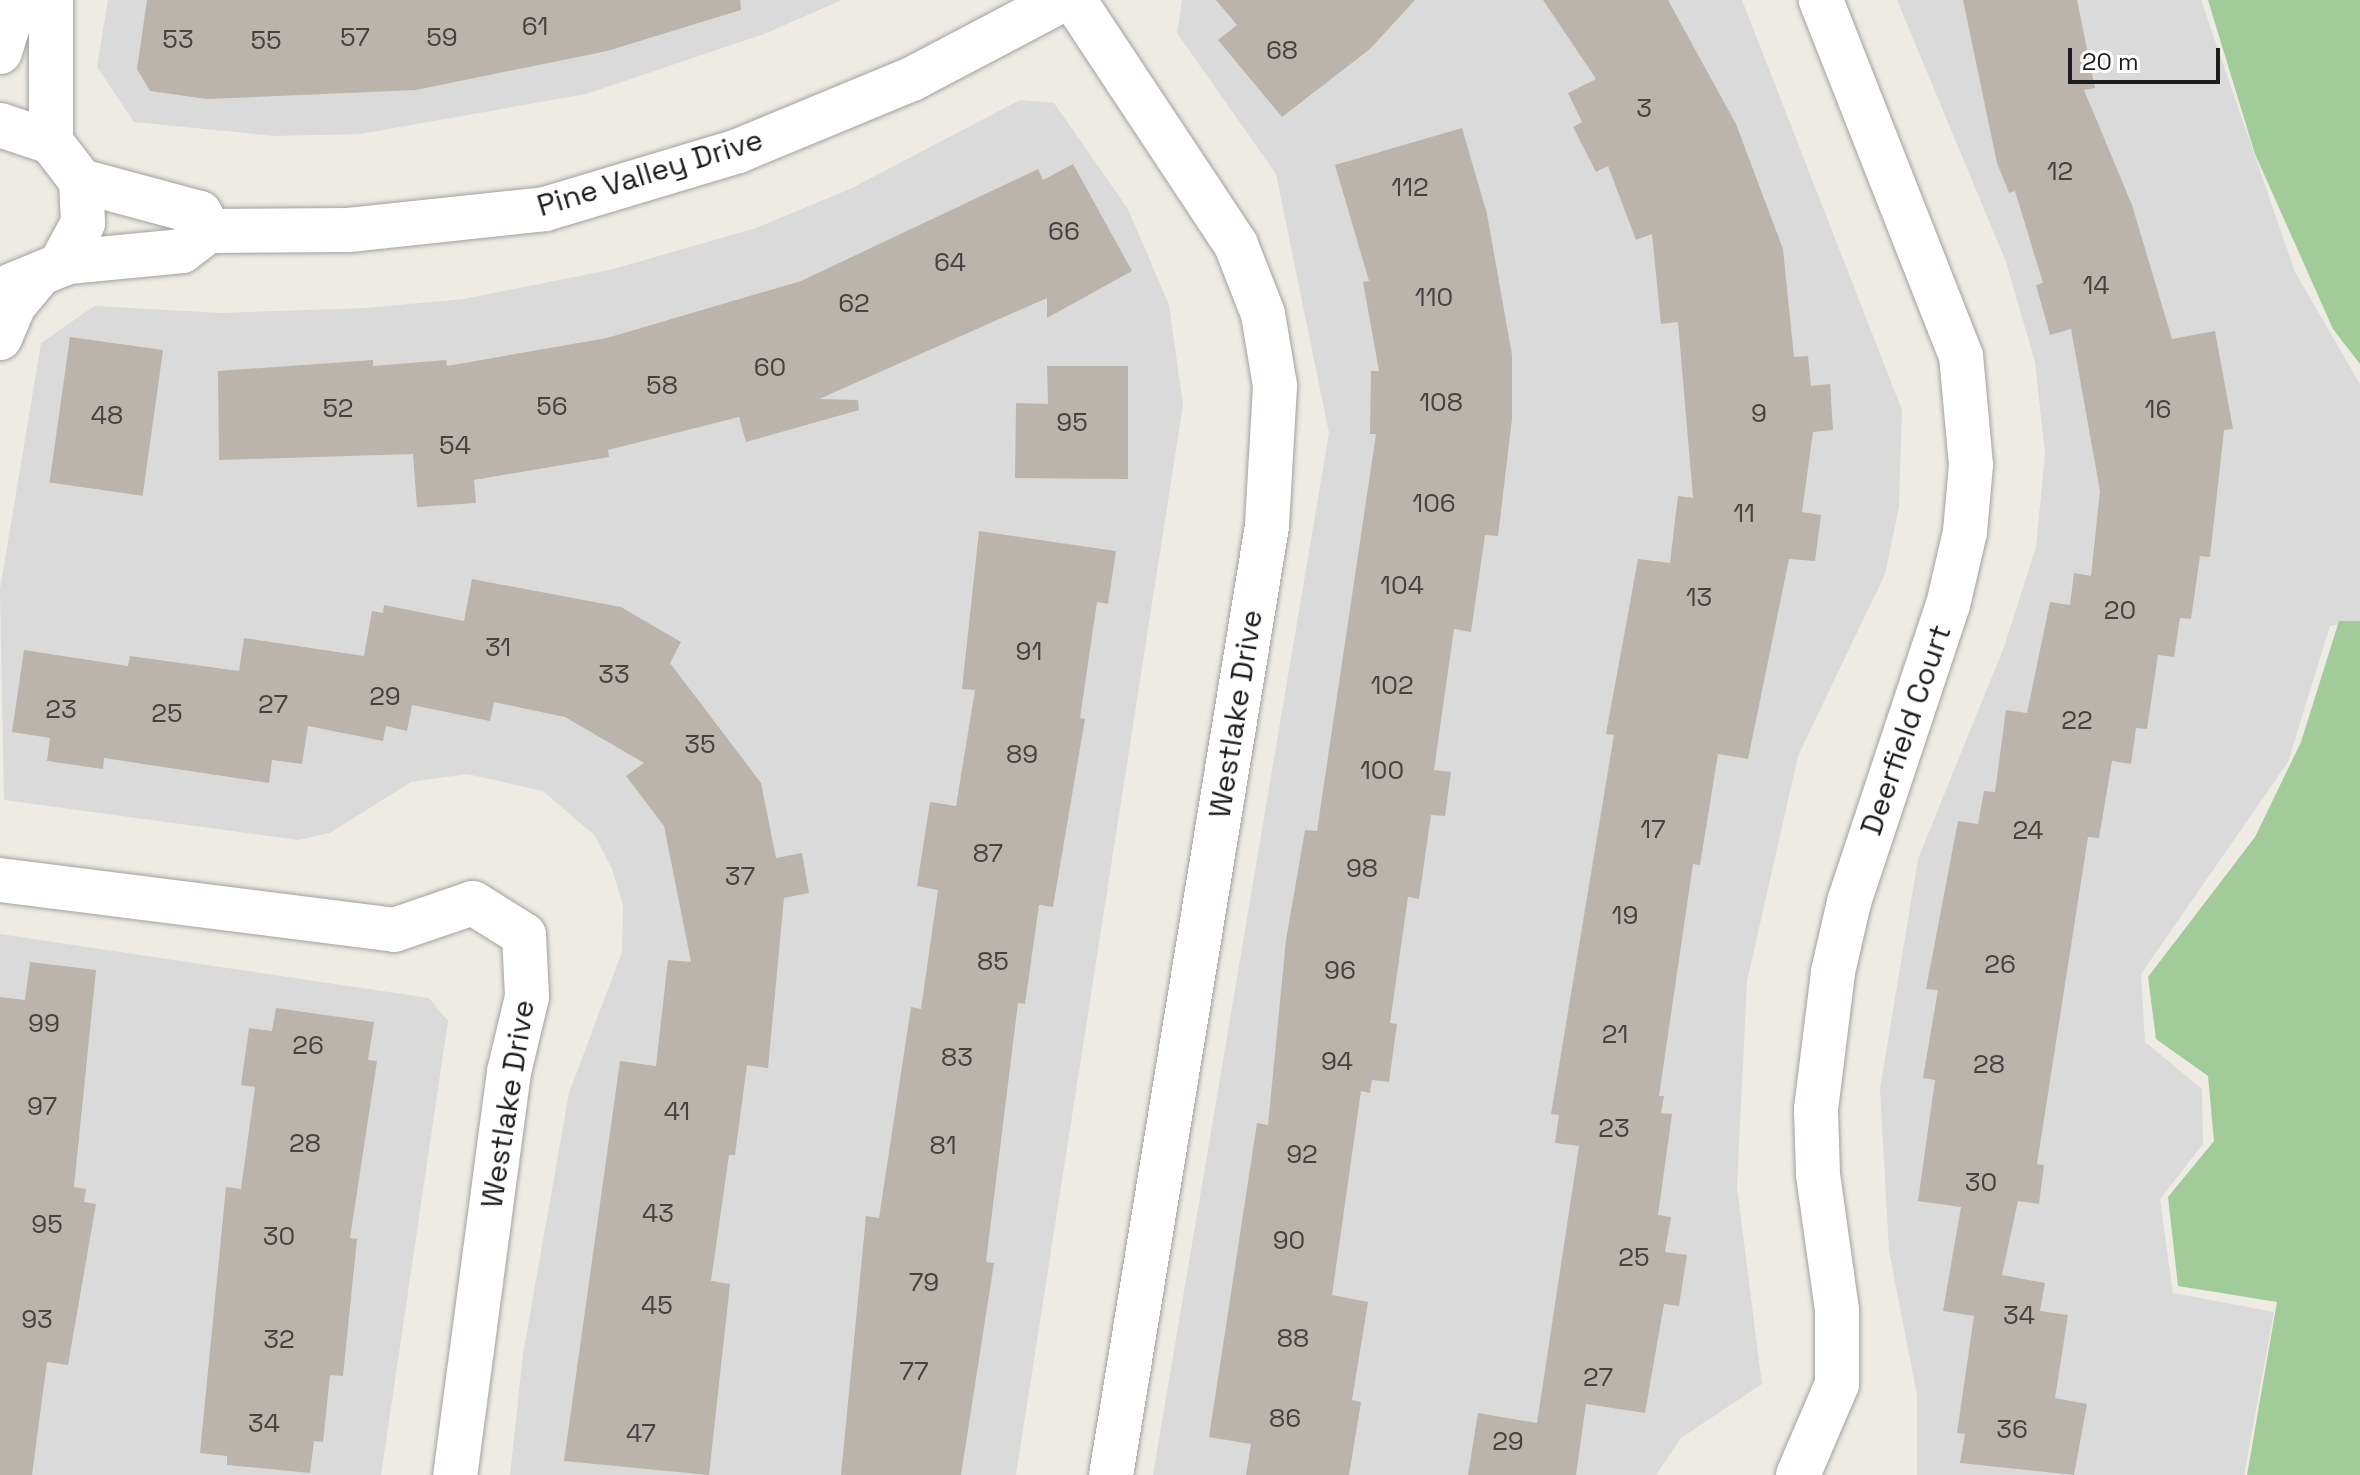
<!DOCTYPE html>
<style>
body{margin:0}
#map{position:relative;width:2360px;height:1475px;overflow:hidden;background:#edebe3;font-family:"Space Grotesk",sans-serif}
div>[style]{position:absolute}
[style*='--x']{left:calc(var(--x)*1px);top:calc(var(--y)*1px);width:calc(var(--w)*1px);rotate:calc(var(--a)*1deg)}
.residential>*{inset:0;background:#dbdada}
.forest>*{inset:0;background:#a2cb9a}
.building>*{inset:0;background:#bab4ad;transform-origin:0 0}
.roads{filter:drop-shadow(0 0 2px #a1a1a1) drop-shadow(0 0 2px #a1a1a1)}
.minor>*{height:44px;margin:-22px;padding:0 22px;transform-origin:22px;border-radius:22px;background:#fff}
span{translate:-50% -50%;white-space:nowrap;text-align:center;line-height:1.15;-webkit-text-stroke:6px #fff;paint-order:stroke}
.number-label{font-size:26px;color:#444341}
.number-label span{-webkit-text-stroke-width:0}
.street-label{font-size:30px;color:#1d1d1d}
.scale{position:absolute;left:2068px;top:48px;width:152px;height:36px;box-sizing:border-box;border:4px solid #1d1d1d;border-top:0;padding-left:10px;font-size:24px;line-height:28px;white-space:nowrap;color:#1d1d1d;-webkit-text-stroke:6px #fff;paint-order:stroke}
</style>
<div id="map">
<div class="residential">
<i style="clip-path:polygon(108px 0,842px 0,764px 34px,586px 94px,360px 134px,275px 136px,134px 122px,97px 67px)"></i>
<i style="clip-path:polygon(1182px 0,1742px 0,1902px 410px,1899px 507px,1885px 574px,1798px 756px,1747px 981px,1737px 1187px,1762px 1384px,1681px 1438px,1656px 1475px,1153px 1475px,1329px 433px,1276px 174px,1177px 33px)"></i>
<i style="clip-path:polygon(1897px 0,2201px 0,2295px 272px,2360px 384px,2360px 621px,2330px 626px,2288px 762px,2141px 974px,2145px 1042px,2202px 1089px,2203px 1144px,2160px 1199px,2173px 1293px,2274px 1312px,2244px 1475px,1917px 1475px,1917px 1395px,1889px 1251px,1880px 1089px,1918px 859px,2004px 647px,2036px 547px,2045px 454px,2035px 362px,2006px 262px)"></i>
<i style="clip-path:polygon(1020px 100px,1054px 103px,1128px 209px,1169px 305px,1183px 405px,1016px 1475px,510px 1475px,523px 1354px,569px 1093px,622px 952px,623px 906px,612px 869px,595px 836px,543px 791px,467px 774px,411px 782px,330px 833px,298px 840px,4px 800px,0 589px,41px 343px,94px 306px,221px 313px,366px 308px,464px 299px,610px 270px,756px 228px,850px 189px)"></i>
<i style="clip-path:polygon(0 934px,429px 998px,448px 1021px,381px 1475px,0 1475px)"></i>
</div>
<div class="forest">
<i style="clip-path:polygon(2208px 0,2360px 0,2360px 364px,2333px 329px,2255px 154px)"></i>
<i style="clip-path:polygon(2339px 621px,2360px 621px,2360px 1475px,2247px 1475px,2277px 1302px,2178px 1286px,2168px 1197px,2214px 1141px,2208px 1076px,2156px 1039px,2148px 977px,2255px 837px,2301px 742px)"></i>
</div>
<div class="building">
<i style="clip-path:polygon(147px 0,740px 0,741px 10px,607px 51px,416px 90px,207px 99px,150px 91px,137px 69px)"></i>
<i style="clip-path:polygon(1216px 0,1415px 0,1370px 49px,1282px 117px,1218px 40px,1237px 25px)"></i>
<i style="clip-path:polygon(1543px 0,1668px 0,1736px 124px,1783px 249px,1794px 357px,1808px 356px,1811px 386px,1830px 384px,1833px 430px,1813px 432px,1802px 512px,1821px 515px,1815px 561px,1789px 559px,1748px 759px,1718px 754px,1700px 865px,1693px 864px,1659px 1096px,1664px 1096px,1661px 1113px,1672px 1114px,1658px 1215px,1671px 1217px,1665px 1252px,1687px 1255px,1679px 1306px,1664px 1304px,1645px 1413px,1586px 1404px,1576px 1475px,1468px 1475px,1478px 1413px,1537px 1423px,1579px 1146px,1555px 1143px,1559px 1115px,1551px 1114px,1614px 735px,1606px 734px,1638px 559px,1670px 563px,1678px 496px,1693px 498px,1678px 322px,1661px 324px,1652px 234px,1636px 240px,1608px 166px,1596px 172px,1573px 127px,1582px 122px,1568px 93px,1596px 79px)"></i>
<i style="clip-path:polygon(1963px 0,2077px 0,2095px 88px,2084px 90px,2132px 205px,2172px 339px,2215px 331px,2233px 429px,2224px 430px,2210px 557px,2200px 556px,2191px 619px,2180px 618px,2174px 657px,2158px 655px,2147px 729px,2136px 728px,2131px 764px,2112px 761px,2099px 838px,2088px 837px,2037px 1164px,2044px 1165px,2039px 1204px,2018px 1201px,2002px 1275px,2045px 1283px,2040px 1311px,2068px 1315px,2055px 1398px,2087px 1404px,2074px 1475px,1960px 1463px,1965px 1434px,1957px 1433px,1974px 1316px,1943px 1311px,1961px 1207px,1918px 1201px,1935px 1080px,1923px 1078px,1938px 990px,1926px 989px,1958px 821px,1978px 824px,1984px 791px,1995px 792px,2006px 710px,2027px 713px,2050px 602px,2070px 605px,2074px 573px,2091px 576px,2100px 491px,2071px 329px,2050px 335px,2036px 285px,2043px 283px,2015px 191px,2009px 193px,1997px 163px)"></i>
<i style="clip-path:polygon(1462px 128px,1487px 214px,1512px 355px,1512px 419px,1498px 536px,1485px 535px,1471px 632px,1454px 629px,1434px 770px,1451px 772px,1445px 816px,1431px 815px,1419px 899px,1408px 897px,1390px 1023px,1397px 1024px,1389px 1082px,1372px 1080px,1370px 1093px,1361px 1091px,1332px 1295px,1368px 1302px,1352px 1400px,1361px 1402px,1349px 1475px,1246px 1475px,1251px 1444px,1209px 1437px,1257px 1123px,1268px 1125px,1286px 940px,1305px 830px,1317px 831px,1376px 434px,1370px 434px,1371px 371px,1379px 371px,1363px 282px,1369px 281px,1335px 165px)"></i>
<i style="clip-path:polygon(1073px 164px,1132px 271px,1047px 318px,1047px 298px,819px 399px,858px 400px,859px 410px,746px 442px,739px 417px,608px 450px,609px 457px,474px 480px,476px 503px,417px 507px,413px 454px,219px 460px,218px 371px,373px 360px,373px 366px,446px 360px,447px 366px,607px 338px,801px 281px,1038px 169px,1043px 180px)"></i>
<i style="left:70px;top:337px;width:94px;height:147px;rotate:8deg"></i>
<i style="clip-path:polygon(1047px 366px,1128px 366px,1128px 479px,1015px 478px,1016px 403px,1048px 404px)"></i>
<i style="clip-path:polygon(979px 531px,1116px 551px,1108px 604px,1097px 602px,1080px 718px,1085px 719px,1053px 907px,1039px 905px,1025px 1004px,1018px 1003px,986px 1262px,994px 1263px,961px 1475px,841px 1475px,866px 1216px,879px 1218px,911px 1007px,921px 1009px,938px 890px,917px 886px,930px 802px,956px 806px,975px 690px,962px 689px)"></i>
<i style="clip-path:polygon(472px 579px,621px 607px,681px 642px,670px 663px,761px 783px,776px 858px,802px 853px,809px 893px,784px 898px,768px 1068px,747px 1065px,735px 1155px,729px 1155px,711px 1281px,730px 1284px,709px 1475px,564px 1461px,620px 1061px,656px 1066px,668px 960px,691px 962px,664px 826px,626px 776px,644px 763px,565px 717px,494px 702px,490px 721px,412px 705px,407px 731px,386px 726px,383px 741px,308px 726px,302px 764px,272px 760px,269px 783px,104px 758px,103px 769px,47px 761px,50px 738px,12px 732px,24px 650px,128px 666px,130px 656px,239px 671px,244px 638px,364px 656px,372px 611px,383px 613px,384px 605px,464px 621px)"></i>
<i style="clip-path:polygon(30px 962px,96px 970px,74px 1187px,86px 1189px,84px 1202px,96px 1204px,68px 1365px,47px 1362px,32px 1475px,0 1475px,0 997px,25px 1000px)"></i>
<i style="clip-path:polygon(276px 1008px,374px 1022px,368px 1060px,377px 1061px,350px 1238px,357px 1239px,343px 1376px,330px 1375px,323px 1442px,314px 1441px,310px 1473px,227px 1465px,227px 1456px,200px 1453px,226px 1187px,241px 1189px,255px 1087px,241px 1085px,249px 1028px,272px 1031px)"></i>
</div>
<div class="roads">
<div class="minor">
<i style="--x:1074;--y:0;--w:294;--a:56.5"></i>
<i style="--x:1236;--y:245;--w:74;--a:68.6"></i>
<i style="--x:1263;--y:314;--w:73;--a:80.5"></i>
<i style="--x:1275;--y:386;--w:140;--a:93.3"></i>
<i style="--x:1267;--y:526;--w:962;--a:99.33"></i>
<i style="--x:0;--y:52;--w:54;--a:-72.9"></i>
<i style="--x:0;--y:125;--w:54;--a:18.4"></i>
<i style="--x:51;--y:142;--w:49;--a:52.4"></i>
<i style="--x:81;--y:181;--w:123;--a:15.1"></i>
<i style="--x:200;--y:213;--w:20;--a:63"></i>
<i style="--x:51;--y:142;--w:142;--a:-90"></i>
<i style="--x:209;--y:231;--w:140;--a:-0.4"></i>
<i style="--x:349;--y:230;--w:197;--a:-6.1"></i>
<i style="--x:545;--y:209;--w:202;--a:-16.7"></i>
<i style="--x:738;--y:151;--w:188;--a:-22.5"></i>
<i style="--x:912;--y:79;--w:170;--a:-27.8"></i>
<i style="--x:60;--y:265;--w:48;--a:-61.3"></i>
<i style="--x:83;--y:223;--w:42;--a:-92.7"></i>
<i style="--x:0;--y:290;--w:74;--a:-22.4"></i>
<i style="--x:68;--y:262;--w:115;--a:-5.5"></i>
<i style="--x:182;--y:251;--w:34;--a:-37"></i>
<i style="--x:0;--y:338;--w:36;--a:-67"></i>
<i style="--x:14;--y:305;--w:35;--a:-50"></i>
<i style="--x:0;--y:880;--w:397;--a:7.2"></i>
<i style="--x:394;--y:930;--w:83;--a:-18.9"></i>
<i style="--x:473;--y:903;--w:60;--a:32.1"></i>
<i style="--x:524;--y:935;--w:62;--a:87.2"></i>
<i style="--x:527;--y:997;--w:77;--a:103.5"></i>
<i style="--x:509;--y:1072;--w:407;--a:97.6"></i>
<i style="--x:1798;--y:1475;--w:99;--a:-66.8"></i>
<i style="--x:1837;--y:1384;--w:74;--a:-90"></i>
<i style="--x:1837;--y:1310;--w:137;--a:-98"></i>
<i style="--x:1818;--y:1174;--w:65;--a:-91.8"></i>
<i style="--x:1816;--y:1109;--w:138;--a:-82.9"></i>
<i style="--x:1833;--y:972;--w:72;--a:-77.1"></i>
<i style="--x:1849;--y:902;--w:313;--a:-71.6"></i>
<i style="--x:1948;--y:605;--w:75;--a:-76.9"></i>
<i style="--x:1965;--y:532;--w:67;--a:-84.9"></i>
<i style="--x:1971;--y:465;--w:109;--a:-95.2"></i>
<i style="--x:1961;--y:356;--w:383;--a:-111.5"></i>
</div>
</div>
<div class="number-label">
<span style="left:535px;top:27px">61</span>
<span style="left:355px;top:38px">57</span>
<span style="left:442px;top:38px">59</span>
<span style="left:178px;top:40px">53</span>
<span style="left:266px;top:41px">55</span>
<span style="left:1282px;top:51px">68</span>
<span style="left:1644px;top:109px">3</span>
<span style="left:2060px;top:172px">12</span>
<span style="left:1410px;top:188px">112</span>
<span style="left:1064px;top:232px">66</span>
<span style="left:950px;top:263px">64</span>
<span style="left:2096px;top:286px">14</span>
<span style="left:1434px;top:298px">110</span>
<span style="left:854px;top:304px">62</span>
<span style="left:770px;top:368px">60</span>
<span style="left:662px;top:386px">58</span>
<span style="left:1441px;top:403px">108</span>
<span style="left:552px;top:407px">56</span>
<span style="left:338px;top:409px">52</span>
<span style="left:2158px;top:410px">16</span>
<span style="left:1759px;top:414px">9</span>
<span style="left:107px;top:416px">48</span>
<span style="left:1072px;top:423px">95</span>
<span style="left:455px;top:446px">54</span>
<span style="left:1434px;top:504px">106</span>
<span style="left:1744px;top:514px">11</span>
<span style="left:1402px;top:586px">104</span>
<span style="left:1699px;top:598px">13</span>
<span style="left:2120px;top:611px">20</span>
<span style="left:498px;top:648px">31</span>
<span style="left:1029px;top:652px">91</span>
<span style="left:614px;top:675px">33</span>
<span style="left:1392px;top:686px">102</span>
<span style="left:385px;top:697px">29</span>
<span style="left:273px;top:705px">27</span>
<span style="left:61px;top:710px">23</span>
<span style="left:167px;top:714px">25</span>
<span style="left:2077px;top:721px">22</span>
<span style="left:700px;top:745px">35</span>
<span style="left:1022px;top:755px">89</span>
<span style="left:1382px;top:771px">100</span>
<span style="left:1653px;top:830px">17</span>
<span style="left:2028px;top:831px">24</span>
<span style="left:988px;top:854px">87</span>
<span style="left:1362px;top:869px">98</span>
<span style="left:740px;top:877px">37</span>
<span style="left:1625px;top:916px">19</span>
<span style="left:993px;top:962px">85</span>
<span style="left:2000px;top:965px">26</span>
<span style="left:1340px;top:971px">96</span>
<span style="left:44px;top:1024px">99</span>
<span style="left:1615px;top:1035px">21</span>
<span style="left:308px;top:1046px">26</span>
<span style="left:957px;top:1058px">83</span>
<span style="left:1337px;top:1062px">94</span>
<span style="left:1989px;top:1065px">28</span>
<span style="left:42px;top:1107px">97</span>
<span style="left:677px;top:1112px">41</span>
<span style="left:1614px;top:1129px">23</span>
<span style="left:305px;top:1144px">28</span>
<span style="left:943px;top:1146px">81</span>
<span style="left:1302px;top:1155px">92</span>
<span style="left:1981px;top:1183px">30</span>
<span style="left:658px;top:1214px">43</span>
<span style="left:47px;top:1225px">95</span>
<span style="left:279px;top:1237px">30</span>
<span style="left:1289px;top:1241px">90</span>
<span style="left:1634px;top:1258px">25</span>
<span style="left:924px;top:1283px">79</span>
<span style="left:657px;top:1306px">45</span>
<span style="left:2019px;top:1316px">34</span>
<span style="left:37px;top:1320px">93</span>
<span style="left:1293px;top:1339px">88</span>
<span style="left:279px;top:1340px">32</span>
<span style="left:914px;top:1372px">77</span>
<span style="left:1598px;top:1378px">27</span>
<span style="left:1285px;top:1419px">86</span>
<span style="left:264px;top:1424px">34</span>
<span style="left:2012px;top:1430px">36</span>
<span style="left:641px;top:1434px">47</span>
<span style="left:1508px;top:1442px">29</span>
</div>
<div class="street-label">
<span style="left:650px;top:173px;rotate:-17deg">Pine Valley Drive</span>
<span style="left:1236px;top:714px;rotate:-81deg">Westlake Drive</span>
<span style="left:1906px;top:730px;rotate:-71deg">Deerfield Court</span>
<span style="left:508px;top:1104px;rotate:-81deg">Westlake Drive</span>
</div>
<div class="scale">20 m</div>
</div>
